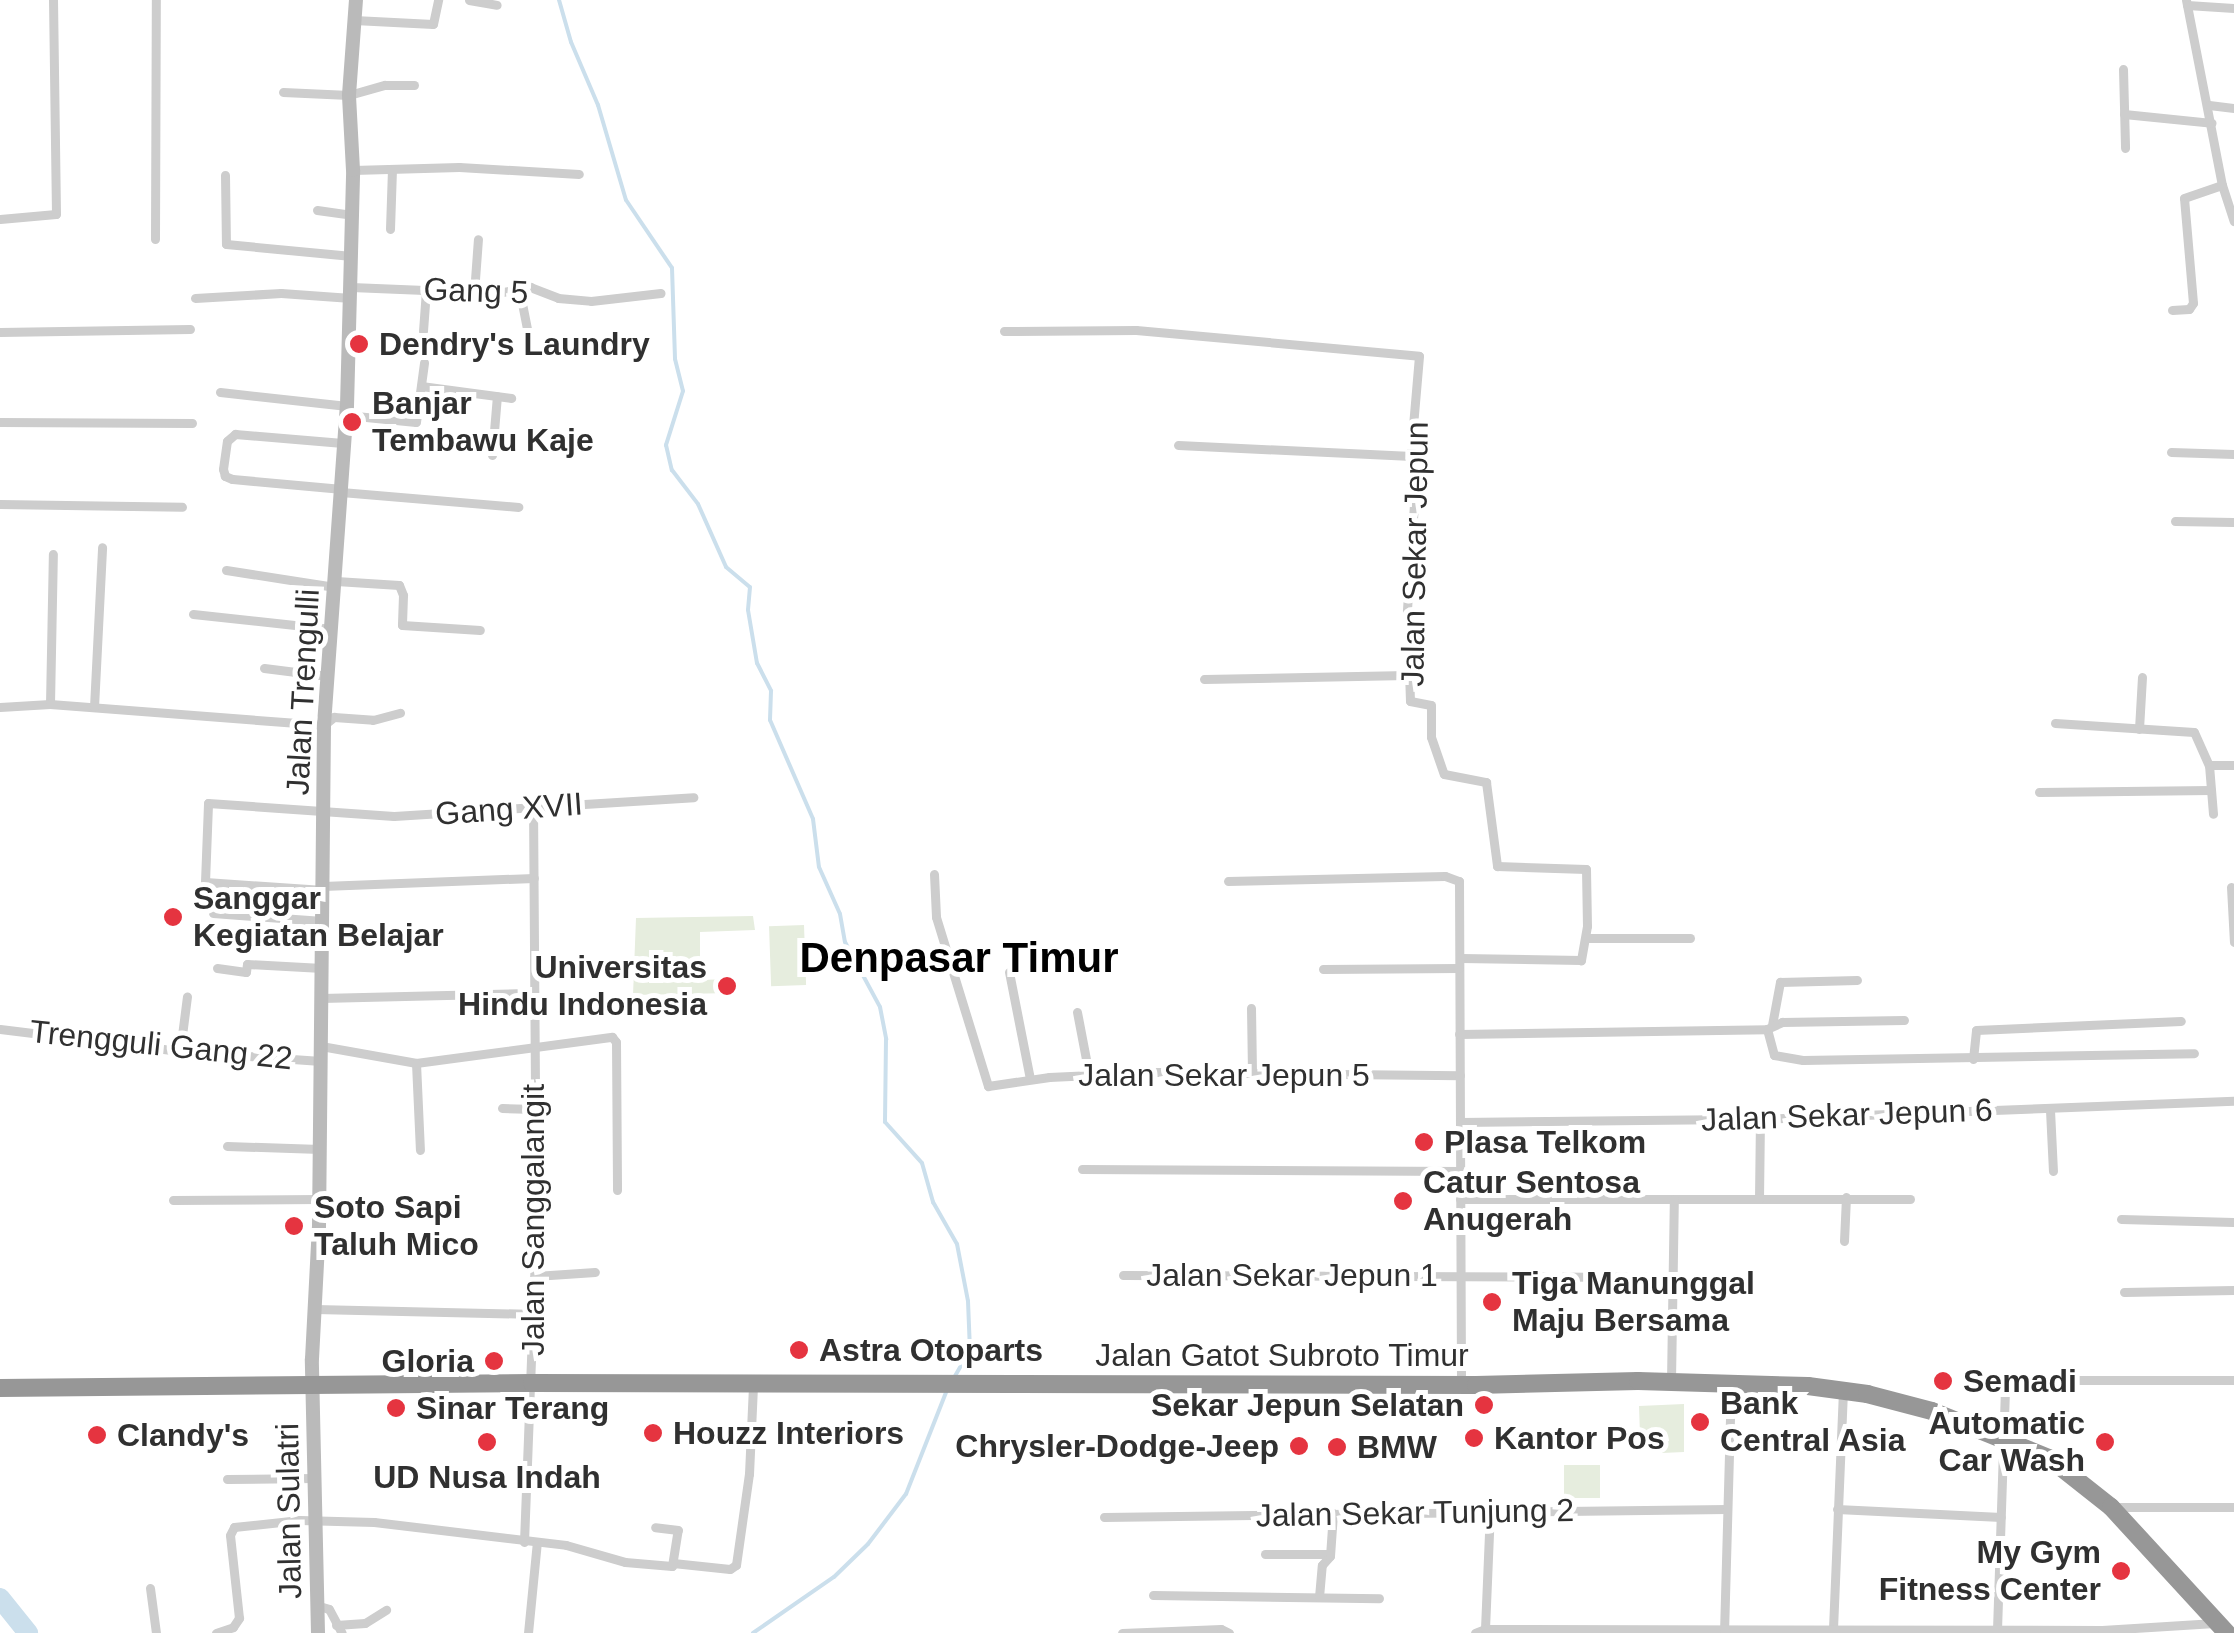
<!DOCTYPE html>
<style>
body{margin:0}
#map{position:relative;width:2234px;height:1633px;overflow:hidden;background:#fff;font-family:Helvetica,sans-serif}
div>[style]{position:absolute}
[style*='--x']{left:calc(var(--x)*1px);top:calc(var(--y)*1px);width:calc(var(--w)*1px);rotate:calc(var(--a)*1deg)}
.green>*{inset:0;background:#e6edde;transform-origin:0 0}
.stream>*{height:4px;margin:-2px;padding:0 2px;transform-origin:2px;border-radius:2px;background:#cbdfec}
.river>*{height:20px;margin:-10px;padding:0 10px;transform-origin:10px;border-radius:10px;background:#cbdfec}
.street>*{height:9px;margin:-4.5px;padding:0 4.5px;transform-origin:4.5px;border-radius:4.5px;background:#cdcdcd}
.secondary>*{height:14px;margin:-7px;padding:0 7px;transform-origin:7px;border-radius:7px;background:#bababa}
.highway>*{height:18px;margin:-9px;padding:0 9px;transform-origin:9px;border-radius:9px;background:#979797}
.dots>*{width:28px;height:28px;translate:-50% -50%;box-sizing:border-box;border:5px solid #fff;border-radius:50%}
span{translate:-50% -50%;white-space:nowrap;text-align:center;line-height:1.15;-webkit-text-stroke:10px #fff;paint-order:stroke}
.street-label{font-size:32px;color:#303030}
.poi-label{font-size:32px;color:#303030;font-weight:700}
.left{translate:0 -50%;text-align:left}
.right{translate:-100% -50%;text-align:right}
.district-label{font-size:42px;color:#000;font-weight:700}
</style>
<div id="map">
<div class="green">
<i style="clip-path:polygon(753px 916px,755px 930px,700px 932px,700px 980px,730px 979px,731px 993px,633px 995px,636px 918px)"></i>
<i style="left:804px;top:925px;width:60px;height:35px;rotate:88deg"></i>
<i style="clip-path:polygon(1684px 1404px,1684px 1452px,1662px 1453px,1662px 1435px,1640px 1435px,1639px 1406px)"></i>
<i style="left:1600px;top:1465px;width:33px;height:36px;rotate:90deg"></i>
</div>
<div class="stream">
<i style="--x:559;--y:0;--w:44;--a:74.1"></i>
<i style="--x:571;--y:42;--w:69;--a:66.8"></i>
<i style="--x:598;--y:105;--w:99;--a:73.6"></i>
<i style="--x:626;--y:200;--w:82;--a:55.9"></i>
<i style="--x:672;--y:268;--w:91;--a:88.1"></i>
<i style="--x:675;--y:359;--w:33;--a:76"></i>
<i style="--x:683;--y:391;--w:57;--a:107.5"></i>
<i style="--x:666;--y:445;--w:26;--a:77"></i>
<i style="--x:672;--y:470;--w:43;--a:52.6"></i>
<i style="--x:698;--y:504;--w:69;--a:66"></i>
<i style="--x:726;--y:567;--w:31;--a:40"></i>
<i style="--x:750;--y:587;--w:23;--a:95"></i>
<i style="--x:748;--y:610;--w:54;--a:80.4"></i>
<i style="--x:757;--y:663;--w:31;--a:63"></i>
<i style="--x:771;--y:691;--w:29;--a:92"></i>
<i style="--x:770;--y:720;--w:108;--a:66.5"></i>
<i style="--x:813;--y:819;--w:48;--a:82.9"></i>
<i style="--x:819;--y:867;--w:51;--a:65.9"></i>
<i style="--x:840;--y:914;--w:28;--a:80"></i>
<i style="--x:845;--y:942;--w:74;--a:61.7"></i>
<i style="--x:880;--y:1007;--w:33;--a:79"></i>
<i style="--x:886;--y:1039;--w:83;--a:90.7"></i>
<i style="--x:885;--y:1122;--w:55;--a:47.9"></i>
<i style="--x:922;--y:1163;--w:41;--a:74.2"></i>
<i style="--x:933;--y:1202;--w:48;--a:60.3"></i>
<i style="--x:957;--y:1244;--w:58;--a:79.1"></i>
<i style="--x:968;--y:1301;--w:49;--a:87.7"></i>
<i style="--x:970;--y:1350;--w:32;--a:120"></i>
<i style="--x:753;--y:1633;--w:98;--a:-34.7"></i>
<i style="--x:834;--y:1577;--w:47;--a:-44.1"></i>
<i style="--x:868;--y:1544;--w:63;--a:-52.8"></i>
<i style="--x:906;--y:1494;--w:112;--a:-68.5"></i>
</div>
<div class="river">
<i style="--x:0;--y:1598;--w:45;--a:51.3"></i>
</div>
<div class="street">
<i style="--x:469;--y:0;--w:28;--a:10"></i>
<i style="--x:2186;--y:0;--w:188;--a:79"></i>
<i style="--x:2222;--y:185;--w:38;--a:72"></i>
<i style="--x:2187;--y:5;--w:47;--a:3.7"></i>
<i style="--x:354;--y:20;--w:79;--a:2.9"></i>
<i style="--x:433;--y:24;--w:25;--a:-78"></i>
<i style="--x:2123;--y:69;--w:79;--a:88.5"></i>
<i style="--x:283;--y:92;--w:66;--a:2.6"></i>
<i style="--x:349;--y:95;--w:37;--a:-16"></i>
<i style="--x:385;--y:85;--w:29;--a:0"></i>
<i style="--x:2209;--y:105;--w:25;--a:7"></i>
<i style="--x:2124;--y:114;--w:88;--a:5.8"></i>
<i style="--x:353;--y:170;--w:106;--a:-1.6"></i>
<i style="--x:459;--y:167;--w:120;--a:3.3"></i>
<i style="--x:225;--y:175;--w:69;--a:89.2"></i>
<i style="--x:226;--y:244;--w:126;--a:5.5"></i>
<i style="--x:317;--y:210;--w:35;--a:8"></i>
<i style="--x:0;--y:219;--w:56;--a:-5.1"></i>
<i style="--x:56;--y:214;--w:214;--a:-90.8"></i>
<i style="--x:390;--y:229;--w:59;--a:-88.1"></i>
<i style="--x:155;--y:239;--w:239;--a:-89.8"></i>
<i style="--x:351;--y:287;--w:147;--a:2.3"></i>
<i style="--x:498;--y:293;--w:33;--a:-11"></i>
<i style="--x:530;--y:287;--w:30;--a:21"></i>
<i style="--x:558;--y:298;--w:33;--a:5"></i>
<i style="--x:591;--y:301;--w:70;--a:-6.5"></i>
<i style="--x:519;--y:288;--w:57;--a:78.9"></i>
<i style="--x:474;--y:293;--w:54;--a:-85.8"></i>
<i style="--x:195;--y:298;--w:86;--a:-3.3"></i>
<i style="--x:281;--y:293;--w:70;--a:4.1"></i>
<i style="--x:2172;--y:310;--w:17;--a:-3"></i>
<i style="--x:2189;--y:309;--w:7;--a:-56"></i>
<i style="--x:2193;--y:303;--w:105;--a:-94.9"></i>
<i style="--x:2184;--y:198;--w:40;--a:-18.9"></i>
<i style="--x:423;--y:331;--w:41;--a:-85.8"></i>
<i style="--x:1004;--y:331;--w:132;--a:-0.4"></i>
<i style="--x:1136;--y:330;--w:284;--a:5.2"></i>
<i style="--x:1419;--y:356;--w:93;--a:94.9"></i>
<i style="--x:1411;--y:449;--w:40;--a:84.3"></i>
<i style="--x:1415;--y:489;--w:122;--a:93.8"></i>
<i style="--x:1407;--y:611;--w:90;--a:88.1"></i>
<i style="--x:1410;--y:701;--w:21;--a:11"></i>
<i style="--x:1431;--y:705;--w:32;--a:90"></i>
<i style="--x:1431;--y:737;--w:39;--a:71"></i>
<i style="--x:1444;--y:774;--w:43;--a:10.8"></i>
<i style="--x:1486;--y:782;--w:85;--a:82.5"></i>
<i style="--x:1497;--y:866;--w:89;--a:1.9"></i>
<i style="--x:1586;--y:869;--w:57;--a:89"></i>
<i style="--x:1587;--y:926;--w:35;--a:100"></i>
<i style="--x:1581;--y:960;--w:120;--a:-179"></i>
<i style="--x:0;--y:332;--w:190;--a:-0.9"></i>
<i style="--x:421;--y:386;--w:91;--a:7.6"></i>
<i style="--x:220;--y:392;--w:128;--a:6.3"></i>
<i style="--x:346;--y:415;--w:70;--a:5.7"></i>
<i style="--x:416;--y:422;--w:60;--a:-82.3"></i>
<i style="--x:0;--y:422;--w:192;--a:0.3"></i>
<i style="--x:1178;--y:445;--w:234;--a:2.7"></i>
<i style="--x:2171;--y:452;--w:63;--a:1.8"></i>
<i style="--x:492;--y:455;--w:59;--a:-85.2"></i>
<i style="--x:342;--y:489;--w:110;--a:-174.8"></i>
<i style="--x:232;--y:479;--w:8;--a:-157"></i>
<i style="--x:225;--y:476;--w:7;--a:-106"></i>
<i style="--x:223;--y:469;--w:28;--a:-82"></i>
<i style="--x:227;--y:441;--w:11;--a:-41"></i>
<i style="--x:235;--y:434;--w:108;--a:4.8"></i>
<i style="--x:341;--y:492;--w:178;--a:4.8"></i>
<i style="--x:0;--y:504;--w:182;--a:0.9"></i>
<i style="--x:2175;--y:521;--w:59;--a:1"></i>
<i style="--x:226;--y:570;--w:110;--a:8.9"></i>
<i style="--x:336;--y:581;--w:63;--a:3.6"></i>
<i style="--x:399;--y:585;--w:11;--a:68"></i>
<i style="--x:403;--y:595;--w:30;--a:92"></i>
<i style="--x:402;--y:625;--w:78;--a:3.7"></i>
<i style="--x:193;--y:614;--w:139;--a:6.2"></i>
<i style="--x:264;--y:668;--w:64;--a:7.1"></i>
<i style="--x:1204;--y:679;--w:203;--a:-1.1"></i>
<i style="--x:50;--y:704;--w:150;--a:-88.9"></i>
<i style="--x:0;--y:707;--w:50;--a:-3.4"></i>
<i style="--x:50;--y:704;--w:275;--a:4.4"></i>
<i style="--x:324;--y:725;--w:13;--a:-39"></i>
<i style="--x:334;--y:717;--w:39;--a:4"></i>
<i style="--x:373;--y:720;--w:28;--a:-15"></i>
<i style="--x:94;--y:707;--w:160;--a:-87.1"></i>
<i style="--x:2055;--y:723;--w:139;--a:3.7"></i>
<i style="--x:2194;--y:732;--w:36;--a:66"></i>
<i style="--x:2209;--y:765;--w:49;--a:85.3"></i>
<i style="--x:2139;--y:729;--w:52;--a:-86.7"></i>
<i style="--x:2209;--y:765;--w:25;--a:0"></i>
<i style="--x:2039;--y:792;--w:172;--a:-0.7"></i>
<i style="--x:934;--y:874;--w:43;--a:87.3"></i>
<i style="--x:936;--y:917;--w:177;--a:72.9"></i>
<i style="--x:988;--y:1086;--w:62;--a:-8.4"></i>
<i style="--x:1049;--y:1077;--w:108;--a:-2.7"></i>
<i style="--x:1157;--y:1072;--w:303;--a:0.6"></i>
<i style="--x:1228;--y:881;--w:217;--a:-1.3"></i>
<i style="--x:1445;--y:876;--w:15;--a:20"></i>
<i style="--x:1459;--y:881;--w:504;--a:89.77"></i>
<i style="--x:323;--y:886;--w:211;--a:-2.2"></i>
<i style="--x:2231;--y:887;--w:55;--a:86.9"></i>
<i style="--x:323;--y:890;--w:118;--a:-176.1"></i>
<i style="--x:205;--y:882;--w:79;--a:-87.8"></i>
<i style="--x:208;--y:803;--w:186;--a:4"></i>
<i style="--x:394;--y:816;--w:300;--a:-3.6"></i>
<i style="--x:213;--y:913;--w:110;--a:4.2"></i>
<i style="--x:1586;--y:938;--w:104;--a:0"></i>
<i style="--x:217;--y:968;--w:29;--a:8"></i>
<i style="--x:246;--y:972;--w:8;--a:-83"></i>
<i style="--x:247;--y:964;--w:75;--a:3.1"></i>
<i style="--x:1323;--y:969;--w:136;--a:-0.4"></i>
<i style="--x:1009;--y:972;--w:109;--a:78.9"></i>
<i style="--x:321;--y:998;--w:212;--a:-1.4"></i>
<i style="--x:1251;--y:1008;--w:64;--a:89.1"></i>
<i style="--x:1077;--y:1012;--w:64;--a:79.2"></i>
<i style="--x:1772;--y:1025;--w:44;--a:-79.5"></i>
<i style="--x:1780;--y:982;--w:77;--a:-1.5"></i>
<i style="--x:0;--y:1029;--w:181;--a:7"></i>
<i style="--x:180;--y:1051;--w:141;--a:4.1"></i>
<i style="--x:1767;--y:1029;--w:27;--a:75"></i>
<i style="--x:1774;--y:1055;--w:29;--a:10"></i>
<i style="--x:1803;--y:1060;--w:391;--a:-1"></i>
<i style="--x:1459;--y:1034;--w:308;--a:-0.9"></i>
<i style="--x:1767;--y:1029;--w:17;--a:-25"></i>
<i style="--x:1782;--y:1022;--w:122;--a:-0.9"></i>
<i style="--x:321;--y:1046;--w:97;--a:10.1"></i>
<i style="--x:416;--y:1063;--w:198;--a:-7.6"></i>
<i style="--x:612;--y:1037;--w:6;--a:51"></i>
<i style="--x:616;--y:1042;--w:148;--a:89.6"></i>
<i style="--x:180;--y:1051;--w:55;--a:-82.7"></i>
<i style="--x:1973;--y:1059;--w:29;--a:-84"></i>
<i style="--x:1976;--y:1030;--w:205;--a:-2.5"></i>
<i style="--x:416;--y:1063;--w:87;--a:87.4"></i>
<i style="--x:502;--y:1108;--w:32;--a:2"></i>
<i style="--x:2050;--y:1110;--w:61;--a:87.2"></i>
<i style="--x:1460;--y:1122;--w:300;--a:-0.6"></i>
<i style="--x:1760;--y:1119;--w:474;--a:-2.2"></i>
<i style="--x:227;--y:1146;--w:93;--a:1.8"></i>
<i style="--x:1082;--y:1169;--w:378;--a:0.3"></i>
<i style="--x:1460;--y:1199;--w:450;--a:0"></i>
<i style="--x:1759;--y:1199;--w:80;--a:-89.3"></i>
<i style="--x:173;--y:1200;--w:146;--a:-0.4"></i>
<i style="--x:2121;--y:1219;--w:113;--a:1.5"></i>
<i style="--x:1844;--y:1241;--w:44;--a:-87.4"></i>
<i style="--x:1123;--y:1275;--w:551;--a:0.21"></i>
<i style="--x:535;--y:1276;--w:60;--a:-3.8"></i>
<i style="--x:2124;--y:1292;--w:110;--a:-1"></i>
<i style="--x:315;--y:1309;--w:220;--a:1.3"></i>
<i style="--x:1671;--y:1381;--w:182;--a:-89.1"></i>
<i style="--x:227;--y:1479;--w:88;--a:-0.7"></i>
<i style="--x:2113;--y:1507;--w:121;--a:0"></i>
<i style="--x:1837;--y:1509;--w:164;--a:2.8"></i>
<i style="--x:1104;--y:1517;--w:623;--a:-0.74"></i>
<i style="--x:524;--y:1542;--w:309;--a:-87.8"></i>
<i style="--x:536;--y:1233;--w:425;--a:-90.4"></i>
<i style="--x:1265;--y:1554;--w:65;--a:0"></i>
<i style="--x:673;--y:1563;--w:57;--a:6"></i>
<i style="--x:730;--y:1569;--w:7;--a:-34"></i>
<i style="--x:736;--y:1565;--w:92;--a:-81.9"></i>
<i style="--x:749;--y:1474;--w:89;--a:-87.4"></i>
<i style="--x:150;--y:1588;--w:45;--a:82.4"></i>
<i style="--x:1153;--y:1595;--w:226;--a:0.8"></i>
<i style="--x:1319;--y:1597;--w:32;--a:-85"></i>
<i style="--x:1322;--y:1565;--w:12;--a:-48"></i>
<i style="--x:1330;--y:1556;--w:43;--a:-86"></i>
<i style="--x:319;--y:1606;--w:10;--a:17"></i>
<i style="--x:329;--y:1609;--w:27;--a:62"></i>
<i style="--x:336;--y:1625;--w:29;--a:-4"></i>
<i style="--x:365;--y:1623;--w:25;--a:-32"></i>
<i style="--x:1485;--y:1629;--w:117;--a:-87.6"></i>
<i style="--x:1833;--y:1629;--w:239;--a:-87.6"></i>
<i style="--x:1997;--y:1630;--w:246;--a:-88.1"></i>
<i style="--x:2005;--y:1384;--w:29;--a:-8"></i>
<i style="--x:2034;--y:1380;--w:200;--a:0"></i>
<i style="--x:216;--y:1633;--w:18;--a:-19"></i>
<i style="--x:233;--y:1627;--w:11;--a:-56"></i>
<i style="--x:239;--y:1618;--w:83;--a:-96.2"></i>
<i style="--x:230;--y:1535;--w:9;--a:-63"></i>
<i style="--x:234;--y:1527;--w:66;--a:-6.1"></i>
<i style="--x:300;--y:1520;--w:74;--a:1.5"></i>
<i style="--x:374;--y:1522;--w:193;--a:6.8"></i>
<i style="--x:566;--y:1545;--w:61;--a:16.1"></i>
<i style="--x:625;--y:1562;--w:47;--a:4.9"></i>
<i style="--x:672;--y:1566;--w:36;--a:-81"></i>
<i style="--x:678;--y:1530;--w:23;--a:-173"></i>
<i style="--x:528;--y:1633;--w:91;--a:-84.4"></i>
<i style="--x:1122;--y:1633;--w:99;--a:-2.3"></i>
<i style="--x:1221;--y:1629;--w:9;--a:27"></i>
<i style="--x:1475;--y:1633;--w:11;--a:-22"></i>
<i style="--x:1485;--y:1629;--w:617;--a:0.09"></i>
<i style="--x:2102;--y:1630;--w:113;--a:-3.5"></i>
<i style="--x:1724;--y:1633;--w:249;--a:-88.4"></i>
</div>
<div class="secondary">
<i style="--x:318;--y:1633;--w:274;--a:-91.3"></i>
<i style="--x:312;--y:1359;--w:132;--a:-87"></i>
<i style="--x:319;--y:1227;--w:502;--a:-89.43"></i>
<i style="--x:324;--y:725;--w:320;--a:-85.9"></i>
<i style="--x:347;--y:406;--w:236;--a:-88.5"></i>
<i style="--x:353;--y:170;--w:75;--a:-93.1"></i>
<i style="--x:349;--y:95;--w:95;--a:-85.8"></i>
</div>
<div class="highway">
<i style="--x:0;--y:1388;--w:532;--a:-0.54"></i>
<i style="--x:532;--y:1383;--w:944;--a:0.12"></i>
<i style="--x:1476;--y:1385;--w:162;--a:-1.4"></i>
<i style="--x:1638;--y:1381;--w:170;--a:1.7"></i>
<i style="--x:1808;--y:1386;--w:60;--a:7.7"></i>
<i style="--x:1867;--y:1394;--w:67;--a:14.7"></i>
<i style="--x:1932;--y:1411;--w:126;--a:21.9"></i>
<i style="--x:2049;--y:1458;--w:79;--a:38.3"></i>
<i style="--x:2111;--y:1507;--w:171;--a:47.4"></i>
</div>
<div class="dots">
<i style="left:359px;top:344px;background:#e53440"></i>
<i style="left:352px;top:422px;background:#e53440"></i>
<i style="left:173px;top:917px;background:#e53440"></i>
<i style="left:727px;top:986px;background:#e53440"></i>
<i style="left:1424px;top:1142px;background:#e53440"></i>
<i style="left:1403px;top:1201px;background:#e53440"></i>
<i style="left:294px;top:1226px;background:#e53440"></i>
<i style="left:1492px;top:1302px;background:#e53440"></i>
<i style="left:799px;top:1350px;background:#e53440"></i>
<i style="left:494px;top:1361px;background:#e53440"></i>
<i style="left:1943px;top:1381px;background:#e53440"></i>
<i style="left:1484px;top:1405px;background:#e53440"></i>
<i style="left:396px;top:1408px;background:#e53440"></i>
<i style="left:1700px;top:1422px;background:#e53440"></i>
<i style="left:653px;top:1433px;background:#e53440"></i>
<i style="left:97px;top:1435px;background:#e53440"></i>
<i style="left:1474px;top:1438px;background:#e53440"></i>
<i style="left:487px;top:1442px;background:#e53440"></i>
<i style="left:2105px;top:1442px;background:#e53440"></i>
<i style="left:1299px;top:1446px;background:#e53440"></i>
<i style="left:1337px;top:1447px;background:#e53440"></i>
<i style="left:2121px;top:1571px;background:#e53440"></i>
</div>
<div class="street-label">
<span style="left:476px;top:291px;rotate:2deg">Gang 5</span>
<span style="left:1415px;top:554px;rotate:-89deg">Jalan Sekar Jepun</span>
<span style="left:303px;top:692px;rotate:-87deg">Jalan Trengulli</span>
<span style="left:509px;top:809px;rotate:-4deg">Gang XVII</span>
<span style="left:161px;top:1045px;rotate:6deg">Trengguli Gang 22</span>
<span style="left:1224px;top:1075px">Jalan Sekar Jepun 5</span>
<span style="left:1847px;top:1115px;rotate:-2deg">Jalan Sekar Jepun 6</span>
<span style="left:533px;top:1220px;rotate:-90deg">Jalan Sanggalangit</span>
<span style="left:1292px;top:1275px">Jalan Sekar Jepun 1</span>
<span style="left:1282px;top:1355px">Jalan Gatot Subroto Timur</span>
<span style="left:289px;top:1511px;rotate:-91deg">Jalan Sulatri</span>
<span style="left:1415px;top:1513px;rotate:-1deg">Jalan Sekar Tunjung 2</span>
</div>
<div class="poi-label">
<span class="left" style="left:379px;top:344px">Dendry's Laundry</span>
<span class="left" style="left:372px;top:422px">Banjar<br>Tembawu Kaje</span>
<span class="left" style="left:193px;top:917px">Sanggar<br>Kegiatan Belajar</span>
<span class="right" style="left:707px;top:986px">Universitas<br>Hindu Indonesia</span>
<span class="left" style="left:1444px;top:1142px">Plasa Telkom</span>
<span class="left" style="left:1423px;top:1201px">Catur Sentosa<br>Anugerah</span>
<span class="left" style="left:314px;top:1226px">Soto Sapi<br>Taluh Mico</span>
<span class="left" style="left:1512px;top:1302px">Tiga Manunggal<br>Maju Bersama</span>
<span class="left" style="left:819px;top:1350px">Astra Otoparts</span>
<span class="right" style="left:474px;top:1361px">Gloria</span>
<span class="left" style="left:1963px;top:1381px">Semadi</span>
<span class="left" style="left:1720px;top:1422px">Bank<br>Central Asia</span>
<span class="right" style="left:1464px;top:1405px">Sekar Jepun Selatan</span>
<span class="left" style="left:416px;top:1408px">Sinar Terang</span>
<span class="right" style="left:2085px;top:1442px">Automatic<br>Car Wash</span>
<span class="left" style="left:673px;top:1433px">Houzz Interiors</span>
<span class="left" style="left:117px;top:1435px">Clandy's</span>
<span class="left" style="left:1494px;top:1438px">Kantor Pos</span>
<span class="right" style="left:1279px;top:1446px">Chrysler-Dodge-Jeep</span>
<span class="left" style="left:1357px;top:1447px">BMW</span>
<span style="left:487px;top:1477px">UD Nusa Indah</span>
<span class="right" style="left:2101px;top:1571px">My Gym<br>Fitness Center</span>
</div>
<div class="district-label">
<span style="left:959px;top:958px">Denpasar Timur</span>
</div>
</div>
